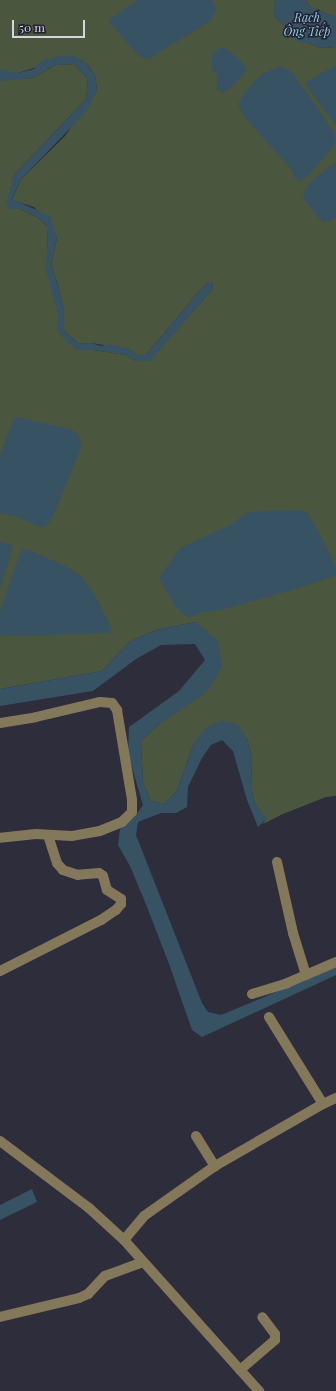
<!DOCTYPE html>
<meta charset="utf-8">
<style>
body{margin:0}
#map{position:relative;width:336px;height:1391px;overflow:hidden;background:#2d2d3c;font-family:"Playfair Display",serif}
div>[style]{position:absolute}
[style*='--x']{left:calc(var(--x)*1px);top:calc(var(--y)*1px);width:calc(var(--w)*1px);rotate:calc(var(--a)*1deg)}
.green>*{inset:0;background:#4b563e}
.water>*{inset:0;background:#375263}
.minor>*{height:10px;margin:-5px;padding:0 5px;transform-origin:5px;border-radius:5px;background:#837859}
span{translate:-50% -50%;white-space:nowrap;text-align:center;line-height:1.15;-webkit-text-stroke:3px #232331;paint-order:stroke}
.water-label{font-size:12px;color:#90c6e7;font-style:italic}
.scale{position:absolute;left:12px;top:20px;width:73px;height:18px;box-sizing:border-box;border:2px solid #d5d5df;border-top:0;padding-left:5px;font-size:12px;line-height:14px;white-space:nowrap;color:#d5d5df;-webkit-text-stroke:3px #232331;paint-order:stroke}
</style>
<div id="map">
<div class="green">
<i style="clip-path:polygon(0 0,275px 0,274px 16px,284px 25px,309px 43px,320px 48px,336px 47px,336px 796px,326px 797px,283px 814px,263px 824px,266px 818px,255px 804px,251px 788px,252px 759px,247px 738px,194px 743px,177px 790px,165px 804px,151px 801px,143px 783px,141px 741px,159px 724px,180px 709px,222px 667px,196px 622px,156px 630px,129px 642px,102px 671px,0 689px,0 80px,32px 78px,56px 65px,74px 64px,88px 79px,86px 99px,14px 175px,10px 209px,20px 209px,38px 218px,48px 227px,47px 248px,58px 312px,58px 330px,77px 350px,94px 350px,126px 355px,136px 361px,149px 361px,212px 290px,213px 283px,207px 283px,196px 295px,146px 355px,137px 355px,129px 349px,91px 343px,79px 344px,64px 331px,64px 310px,57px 282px,51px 266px,57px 238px,34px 207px,12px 200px,21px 179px,65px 136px,97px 90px,95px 75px,86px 63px,72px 56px,18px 73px,2px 71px,0 69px)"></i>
<i style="clip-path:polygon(306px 0,336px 0,336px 17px,310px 7px)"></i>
</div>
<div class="water">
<i style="clip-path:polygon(137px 0,212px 0,216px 8px,213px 17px,204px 25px,147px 60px,139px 56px,110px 23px,110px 19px)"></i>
<i style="clip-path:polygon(275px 0,306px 0,310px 7px,336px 17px,336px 47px,320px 48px,309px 43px,299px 43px,274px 16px)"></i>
<i style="clip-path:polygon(220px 47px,229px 51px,241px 61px,247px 70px,230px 89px,222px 93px,217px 90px,217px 76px,212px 69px,212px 55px)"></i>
<i style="clip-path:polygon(60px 56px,72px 56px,86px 63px,95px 75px,97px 90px,87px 111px,21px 179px,12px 199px,50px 216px,57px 238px,51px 266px,57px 282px,64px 310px,64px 331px,79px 344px,91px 343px,101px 346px,108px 344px,129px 349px,137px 355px,146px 355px,196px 295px,207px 283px,213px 282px,212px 290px,150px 361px,136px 361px,126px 355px,94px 350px,77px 350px,65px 340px,57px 330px,58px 312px,46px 271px,48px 227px,38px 218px,20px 209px,10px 209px,6px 203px,14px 175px,86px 99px,88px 79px,74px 64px,56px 65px,32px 78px,3px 81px,0 80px,0 69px,18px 73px,34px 69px,41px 61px)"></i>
<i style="clip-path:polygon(336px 65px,336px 126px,305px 83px)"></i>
<i style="clip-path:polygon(282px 66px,293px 73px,333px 131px,336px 139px,333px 147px,309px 175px,300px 181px,294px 177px,292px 170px,244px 117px,238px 104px,245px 92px,262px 74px)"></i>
<i style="clip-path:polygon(336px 162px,336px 218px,323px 223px,303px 198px,305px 190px,314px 179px)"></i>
<i style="clip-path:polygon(17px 417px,72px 430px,78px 434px,82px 446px,52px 518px,46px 526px,41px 527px,14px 516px,0 513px,0 455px,13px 420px)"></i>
<i style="clip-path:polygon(302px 510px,307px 512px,329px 551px,336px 569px,335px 576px,289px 591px,221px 610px,203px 612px,188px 618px,175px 606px,159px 578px,180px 548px,232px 524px,246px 513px,263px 511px)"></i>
<i style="clip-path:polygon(0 542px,11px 545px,13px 547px,0 589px)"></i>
<i style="clip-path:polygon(27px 549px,67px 567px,81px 576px,94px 593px,112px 630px,109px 633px,26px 636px,0 635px,0 611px,20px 554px,22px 550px)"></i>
<i style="clip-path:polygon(196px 622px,218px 641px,222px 667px,207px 692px,159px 724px,141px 741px,143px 783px,151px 801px,165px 804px,177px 790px,194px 743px,207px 727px,222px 721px,237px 724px,247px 738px,252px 759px,251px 788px,255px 804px,267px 818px,258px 827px,247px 800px,233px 751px,222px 740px,211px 745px,202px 758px,188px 787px,187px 807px,176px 813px,161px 813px,138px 822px,136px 835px,202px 1003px,208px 1012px,221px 1015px,336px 967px,336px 975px,202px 1037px,192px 1030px,169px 964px,147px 907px,130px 866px,118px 845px,120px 829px,136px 815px,143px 805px,128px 754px,129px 727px,179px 691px,205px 660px,195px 644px,161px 645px,136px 659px,93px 691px,0 706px,0 689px,102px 671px,129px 642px,156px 630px)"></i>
<i style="clip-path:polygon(32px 1189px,37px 1202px,0 1220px,0 1205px)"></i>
</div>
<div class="minor">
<i style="--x:0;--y:723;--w:36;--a:-9"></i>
<i style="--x:36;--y:717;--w:66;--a:-13.2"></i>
<i style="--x:100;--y:702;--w:12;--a:5"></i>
<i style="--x:112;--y:703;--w:9;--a:54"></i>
<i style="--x:117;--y:710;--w:91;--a:80.5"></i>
<i style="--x:132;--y:800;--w:12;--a:90"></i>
<i style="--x:132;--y:812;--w:14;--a:135"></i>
<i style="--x:122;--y:822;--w:24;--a:158"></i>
<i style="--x:100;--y:831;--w:28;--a:170"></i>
<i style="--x:72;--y:836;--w:36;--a:-177"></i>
<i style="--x:36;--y:834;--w:36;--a:174"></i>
<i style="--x:277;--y:862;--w:73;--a:77.3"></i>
<i style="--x:293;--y:933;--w:44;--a:72.8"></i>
<i style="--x:0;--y:971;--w:113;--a:-26.8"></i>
<i style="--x:101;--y:920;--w:18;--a:-34"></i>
<i style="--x:116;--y:910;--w:8;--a:-50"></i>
<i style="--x:121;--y:904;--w:5;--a:-90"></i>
<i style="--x:121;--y:899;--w:17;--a:-147"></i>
<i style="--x:107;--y:890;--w:15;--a:-106"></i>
<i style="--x:103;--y:876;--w:5;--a:-143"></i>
<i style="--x:99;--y:873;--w:21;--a:175"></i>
<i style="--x:78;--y:875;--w:16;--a:-162"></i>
<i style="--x:63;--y:870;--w:9;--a:-131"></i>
<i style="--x:57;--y:863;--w:29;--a:-108"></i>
<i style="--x:252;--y:994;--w:37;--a:-17"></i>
<i style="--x:287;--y:983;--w:53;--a:-23.2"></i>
<i style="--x:269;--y:1017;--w:102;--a:58.2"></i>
<i style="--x:196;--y:1136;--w:36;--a:58"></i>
<i style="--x:0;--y:1141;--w:111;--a:37"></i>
<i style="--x:89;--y:1208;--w:47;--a:42.4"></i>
<i style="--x:124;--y:1240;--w:203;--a:48.2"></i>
<i style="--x:124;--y:1240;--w:31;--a:-50"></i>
<i style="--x:144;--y:1216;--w:87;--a:-35.2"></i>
<i style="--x:215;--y:1166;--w:125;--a:-29.9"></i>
<i style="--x:323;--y:1104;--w:14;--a:-25"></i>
<i style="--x:0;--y:1317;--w:81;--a:-13.5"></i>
<i style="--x:79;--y:1298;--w:10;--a:-24"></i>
<i style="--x:88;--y:1294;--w:25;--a:-47"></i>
<i style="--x:105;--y:1276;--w:40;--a:-20.2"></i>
<i style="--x:240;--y:1370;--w:46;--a:-40.6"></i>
<i style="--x:275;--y:1340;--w:6;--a:-90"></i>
<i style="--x:275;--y:1334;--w:21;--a:-127"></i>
</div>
<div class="water-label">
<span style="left:307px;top:25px">Rạch<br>Ông Tiếp</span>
</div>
<div class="scale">50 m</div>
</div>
